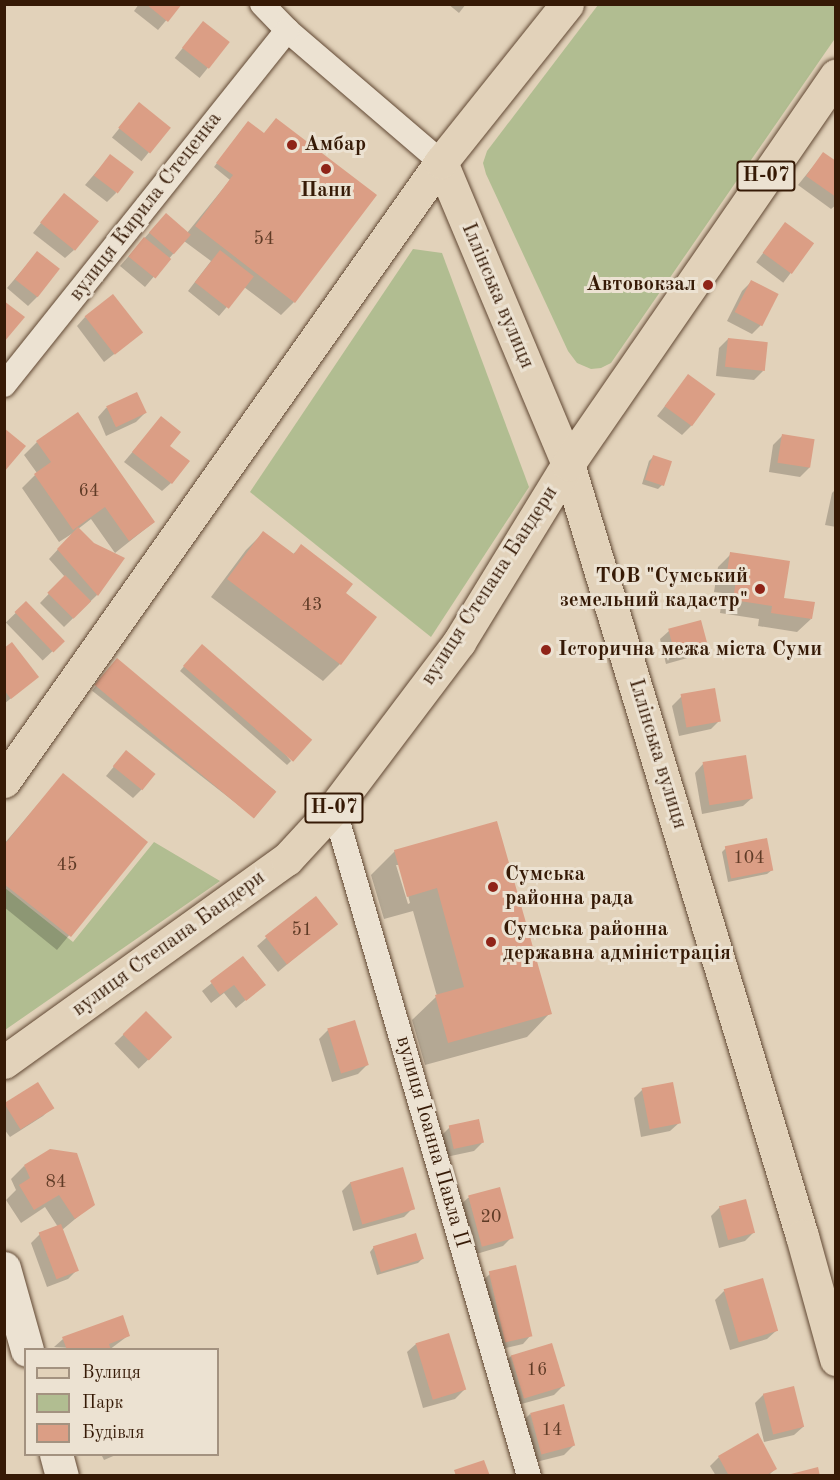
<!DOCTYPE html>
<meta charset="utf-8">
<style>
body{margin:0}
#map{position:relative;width:840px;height:1480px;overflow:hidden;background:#e2d2ba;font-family:"Old Standard TT",serif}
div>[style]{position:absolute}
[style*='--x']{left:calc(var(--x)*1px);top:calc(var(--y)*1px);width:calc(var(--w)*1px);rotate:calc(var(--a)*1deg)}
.green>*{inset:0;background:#b1bd91}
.shadow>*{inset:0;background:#0003;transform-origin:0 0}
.building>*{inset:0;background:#db9e85;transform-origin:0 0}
.roads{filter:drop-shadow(0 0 2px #614833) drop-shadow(0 0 2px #614833)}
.street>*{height:24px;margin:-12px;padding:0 12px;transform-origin:12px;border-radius:12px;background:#ece2d2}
.secondary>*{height:33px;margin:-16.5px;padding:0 16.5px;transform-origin:16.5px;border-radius:16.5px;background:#ece2d2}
.primary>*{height:33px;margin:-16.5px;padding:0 16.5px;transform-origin:16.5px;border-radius:16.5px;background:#e2d2ba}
.dots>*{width:16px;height:16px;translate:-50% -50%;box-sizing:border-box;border:3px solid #ece2d2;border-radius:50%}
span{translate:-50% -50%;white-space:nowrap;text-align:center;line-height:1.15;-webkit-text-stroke:6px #ece2d2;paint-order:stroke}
.number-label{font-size:18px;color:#5f3b26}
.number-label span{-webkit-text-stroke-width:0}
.shield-label span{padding:2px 4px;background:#ece2d2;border:2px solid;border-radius:4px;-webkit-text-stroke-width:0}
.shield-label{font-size:20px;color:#361a06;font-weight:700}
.poi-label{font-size:21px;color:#361a06;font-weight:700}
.left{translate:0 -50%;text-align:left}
.right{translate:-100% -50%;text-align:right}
.street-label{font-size:21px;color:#361a06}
.frame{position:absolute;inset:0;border:6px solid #361a06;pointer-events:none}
.legend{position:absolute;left:24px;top:1348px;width:195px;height:108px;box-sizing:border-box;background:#ece2d2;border:2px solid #a39280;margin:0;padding:8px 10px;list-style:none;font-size:18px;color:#361a06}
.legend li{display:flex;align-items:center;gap:12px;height:30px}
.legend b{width:30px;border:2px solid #a39280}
</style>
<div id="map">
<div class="green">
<i style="clip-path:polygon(598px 5px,835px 5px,836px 37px,611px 363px,601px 368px,591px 369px,577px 363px,568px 351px,486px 174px,483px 163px,487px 151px)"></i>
<i style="clip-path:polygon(413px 249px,442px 253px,529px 487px,431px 637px,250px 492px)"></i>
<i style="clip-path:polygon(154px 842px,220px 881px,5px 1030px,5px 888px,73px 942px)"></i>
</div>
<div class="shadow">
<i style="clip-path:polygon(139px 4px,180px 4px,158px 30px,134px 11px)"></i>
<i style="clip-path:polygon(448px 4px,466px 4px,459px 13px)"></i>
<i style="left:203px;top:23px;width:32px;height:45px;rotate:39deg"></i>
<i style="left:139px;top:104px;width:38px;height:43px;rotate:39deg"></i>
<i style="clip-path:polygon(244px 127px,294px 302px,281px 315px,244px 287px,219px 316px,188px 291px,211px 261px,184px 241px,145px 287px,120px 266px,157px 224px,187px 233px,230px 180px,214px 167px)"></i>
<i style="clip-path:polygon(823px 154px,836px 163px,836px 205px,831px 209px,798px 185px)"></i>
<i style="clip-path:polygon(110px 156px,116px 193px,107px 202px,85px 185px)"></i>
<i style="clip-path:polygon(56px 204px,74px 250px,65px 258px,33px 233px)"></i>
<i style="left:785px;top:224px;width:34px;height:48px;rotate:37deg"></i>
<i style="clip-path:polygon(37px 253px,37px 297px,28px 306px,7px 288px)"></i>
<i style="clip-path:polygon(751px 282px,761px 325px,752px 334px,727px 321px,742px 291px)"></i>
<i style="clip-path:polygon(85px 317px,141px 333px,104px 362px,77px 326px)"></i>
<i style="clip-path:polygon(728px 339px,763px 371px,754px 380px,716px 376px,719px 348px)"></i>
<i style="clip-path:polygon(689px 376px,691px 426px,682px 435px,657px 416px)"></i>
<i style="clip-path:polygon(136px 394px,145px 413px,136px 422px,106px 436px,98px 417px,106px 408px)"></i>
<i style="clip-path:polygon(161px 418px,168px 446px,171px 483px,162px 491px,124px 462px)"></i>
<i style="clip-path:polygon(782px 436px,813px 440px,809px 468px,800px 477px,769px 472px,773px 445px)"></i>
<i style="clip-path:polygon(37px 442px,154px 522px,115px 553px,91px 519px,78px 529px,93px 544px,97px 595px,64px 627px,40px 603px,65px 577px,49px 559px,73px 533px,59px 542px,22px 488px,37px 473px,24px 455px)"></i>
<i style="clip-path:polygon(653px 457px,662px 485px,658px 489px,642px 484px,649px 461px)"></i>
<i style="clip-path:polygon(836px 489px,836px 527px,825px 525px,832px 493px)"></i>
<i style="clip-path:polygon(263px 533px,292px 555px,302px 546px,344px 593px,375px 617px,340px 664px,323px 681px,211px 597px,246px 550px)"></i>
<i style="clip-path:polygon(731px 554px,783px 599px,811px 619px,797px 632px,758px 626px,759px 619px,720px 613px,723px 593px,714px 592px,718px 567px)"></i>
<i style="left:26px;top:603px;width:53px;height:28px;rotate:46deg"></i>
<i style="clip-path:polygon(669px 631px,707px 646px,698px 655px,666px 664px,660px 639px)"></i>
<i style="clip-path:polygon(4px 650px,37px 677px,4px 704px)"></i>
<i style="clip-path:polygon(198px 650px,291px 761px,287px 765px,180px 671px)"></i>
<i style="left:113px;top:664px;width:206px;height:34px;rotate:38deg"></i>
<i style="clip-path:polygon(714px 690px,720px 720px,711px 729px,679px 736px,672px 706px,681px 697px)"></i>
<i style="clip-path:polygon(126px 752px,142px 789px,133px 798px,106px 776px)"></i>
<i style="clip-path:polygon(703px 764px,752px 798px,743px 806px,702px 814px,695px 773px)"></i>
<i style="clip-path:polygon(63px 775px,146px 842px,57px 950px,4px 907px,4px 844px)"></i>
<i style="clip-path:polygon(evenodd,496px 823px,550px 1013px,527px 1037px,425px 1065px,412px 1020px,437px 996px,413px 911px,384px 919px,371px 875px,395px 851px,496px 823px,396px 865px,400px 865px,410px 903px,408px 904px,396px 865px)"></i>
<i style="clip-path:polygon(726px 848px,772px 870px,767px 874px,728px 882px,722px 852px)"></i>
<i style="clip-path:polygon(336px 923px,278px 972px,257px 946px,266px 938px)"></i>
<i style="clip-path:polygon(243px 958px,264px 985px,236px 1008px,224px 993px,211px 1003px,202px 991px)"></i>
<i style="left:146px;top:1013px;width:35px;height:44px;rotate:46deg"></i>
<i style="clip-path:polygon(328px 1030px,367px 1065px,358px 1074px,332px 1082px,319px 1039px)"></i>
<i style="clip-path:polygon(38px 1084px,52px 1107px,43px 1116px,10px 1137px,4px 1129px,4px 1104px)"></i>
<i style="clip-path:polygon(643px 1089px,679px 1123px,670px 1131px,641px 1137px,634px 1098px)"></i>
<i style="clip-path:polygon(450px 1127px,483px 1142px,474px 1151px,446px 1157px,441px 1136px)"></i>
<i style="clip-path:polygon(24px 1166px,93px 1204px,62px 1230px,77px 1270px,68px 1279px,47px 1287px,31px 1243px,40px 1234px,58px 1227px,45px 1207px,21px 1223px,6px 1200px,16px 1190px,11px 1179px)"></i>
<i style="clip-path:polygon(351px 1182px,413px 1208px,404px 1217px,353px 1231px,342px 1191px)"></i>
<i style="clip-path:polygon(499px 1189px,512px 1237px,503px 1246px,473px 1255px,459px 1206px,468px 1198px)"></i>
<i style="clip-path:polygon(720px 1207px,754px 1232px,745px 1241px,719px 1248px,711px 1216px)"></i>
<i style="clip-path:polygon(374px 1247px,422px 1259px,418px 1263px,377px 1275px,370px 1252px)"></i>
<i style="clip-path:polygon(490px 1274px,531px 1335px,523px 1344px,497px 1350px,481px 1282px)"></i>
<i style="clip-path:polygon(724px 1291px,776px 1331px,767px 1339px,730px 1350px,715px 1300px)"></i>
<i style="clip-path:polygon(129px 1335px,109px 1350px,54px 1347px,63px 1339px)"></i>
<i style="clip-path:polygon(416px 1344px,464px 1390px,455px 1399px,423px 1408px,407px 1352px)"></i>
<i style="clip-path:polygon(511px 1356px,563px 1386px,554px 1395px,514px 1406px,502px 1364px)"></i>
<i style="clip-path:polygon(764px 1394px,803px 1427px,794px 1435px,764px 1442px,755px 1403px)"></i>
<i style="clip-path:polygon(530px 1414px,573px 1446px,564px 1455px,532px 1463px,521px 1423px)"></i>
<i style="clip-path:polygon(101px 1454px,118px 1454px,104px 1460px)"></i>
<i style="clip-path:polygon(719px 1457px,775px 1469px,768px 1476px,716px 1476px,710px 1466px)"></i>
</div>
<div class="building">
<i style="clip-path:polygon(146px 4px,182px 4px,168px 22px)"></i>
<i style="left:203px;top:21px;width:34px;height:34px;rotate:38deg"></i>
<i style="left:139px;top:102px;width:41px;height:33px;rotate:39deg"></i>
<i style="clip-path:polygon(276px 118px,377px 195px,295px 303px,195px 226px,233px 175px,216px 163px,248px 121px,264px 133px)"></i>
<i style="clip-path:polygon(823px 152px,836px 161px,836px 197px,806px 176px)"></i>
<i style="left:110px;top:154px;width:30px;height:27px;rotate:37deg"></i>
<i style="left:64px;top:193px;width:45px;height:38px;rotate:39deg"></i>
<i style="left:166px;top:213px;width:33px;height:26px;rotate:41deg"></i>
<i style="left:785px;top:222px;width:36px;height:38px;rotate:36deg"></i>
<i style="left:144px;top:237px;width:35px;height:25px;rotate:39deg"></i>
<i style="left:220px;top:250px;width:43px;height:41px;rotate:38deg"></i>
<i style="left:37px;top:251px;width:29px;height:36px;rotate:38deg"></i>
<i style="left:751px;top:280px;width:31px;height:36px;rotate:27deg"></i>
<i style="left:113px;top:294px;width:49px;height:36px;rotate:52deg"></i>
<i style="clip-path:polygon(4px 301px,25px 317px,4px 342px)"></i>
<i style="left:728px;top:338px;width:40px;height:29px;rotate:6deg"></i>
<i style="left:688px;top:374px;width:34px;height:40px;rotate:36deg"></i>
<i style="left:137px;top:392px;width:23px;height:34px;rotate:65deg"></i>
<i style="clip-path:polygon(78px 412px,155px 522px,129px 541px,105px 507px,73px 530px,34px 474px,51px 462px,36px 441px)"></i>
<i style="clip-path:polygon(161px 416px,181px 432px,170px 446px,190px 461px,172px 484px,132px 452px)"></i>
<i style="clip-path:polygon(4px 428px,26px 446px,4px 472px)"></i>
<i style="left:782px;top:434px;width:33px;height:29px;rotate:9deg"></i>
<i style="left:653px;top:455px;width:20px;height:26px;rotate:18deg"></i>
<i style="clip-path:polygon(78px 527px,94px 543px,125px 558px,98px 596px,57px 549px)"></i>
<i style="clip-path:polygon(263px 531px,294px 554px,301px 544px,353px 584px,346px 593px,377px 617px,341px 665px,227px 579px)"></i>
<i style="clip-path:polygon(730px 552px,790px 561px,784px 598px,815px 602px,812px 619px,771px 613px,772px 606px,733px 600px,736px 580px,726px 579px)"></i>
<i style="left:65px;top:575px;width:37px;height:25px;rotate:45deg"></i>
<i style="left:26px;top:601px;width:56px;height:16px;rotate:46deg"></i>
<i style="left:701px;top:620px;width:28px;height:34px;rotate:75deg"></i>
<i style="clip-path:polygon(12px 642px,39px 677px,11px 699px,4px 690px,4px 648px)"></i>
<i style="left:202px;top:644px;width:146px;height:29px;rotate:41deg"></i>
<i style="left:117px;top:658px;width:208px;height:35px;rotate:40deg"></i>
<i style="left:715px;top:688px;width:34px;height:35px;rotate:80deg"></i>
<i style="left:126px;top:750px;width:38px;height:21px;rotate:39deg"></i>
<i style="left:746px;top:755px;width:44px;height:44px;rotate:81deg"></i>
<i style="clip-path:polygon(63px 773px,148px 842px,71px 937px,4px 884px,4px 845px)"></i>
<i style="clip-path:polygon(497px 821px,552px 1014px,448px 1043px,435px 995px,464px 987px,437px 888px,407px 897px,394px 850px)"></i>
<i style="left:767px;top:838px;width:33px;height:43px;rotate:79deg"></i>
<i style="left:316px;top:896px;width:36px;height:65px;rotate:52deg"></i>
<i style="clip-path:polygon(243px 956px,266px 985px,246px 1001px,234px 985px,220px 995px,210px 981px)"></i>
<i style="left:146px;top:1011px;width:37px;height:33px;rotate:45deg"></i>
<i style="left:355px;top:1020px;width:47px;height:29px;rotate:73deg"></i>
<i style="left:38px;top:1082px;width:31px;height:40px;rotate:58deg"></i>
<i style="left:673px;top:1082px;width:42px;height:32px;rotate:79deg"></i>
<i style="left:479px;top:1119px;width:24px;height:31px;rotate:78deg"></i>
<i style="clip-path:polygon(50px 1149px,77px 1153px,95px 1205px,75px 1219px,59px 1195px,34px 1210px,19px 1185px,30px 1178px,24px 1165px)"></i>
<i style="left:403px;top:1167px;width:44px;height:55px;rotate:74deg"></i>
<i style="left:500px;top:1187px;width:53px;height:33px;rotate:75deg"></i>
<i style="left:746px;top:1199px;width:35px;height:28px;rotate:75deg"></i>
<i style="left:61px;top:1224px;width:50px;height:24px;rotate:69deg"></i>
<i style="left:416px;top:1233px;width:27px;height:45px;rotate:73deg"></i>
<i style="left:516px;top:1265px;width:73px;height:28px;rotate:77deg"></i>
<i style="left:763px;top:1278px;width:55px;height:41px;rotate:74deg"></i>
<i style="clip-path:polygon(123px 1315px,130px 1336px,109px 1344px,111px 1350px,67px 1350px,62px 1337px)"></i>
<i style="left:449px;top:1333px;width:59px;height:35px;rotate:73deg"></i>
<i style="left:552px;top:1343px;width:45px;height:43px;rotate:73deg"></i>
<i style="left:794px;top:1386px;width:42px;height:32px;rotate:76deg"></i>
<i style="left:564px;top:1404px;width:43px;height:35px;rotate:75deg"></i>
<i style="clip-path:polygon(758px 1433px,777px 1469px,765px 1476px,729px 1476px,718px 1456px)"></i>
<i style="clip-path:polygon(484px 1460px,490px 1476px,456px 1476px,454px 1470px)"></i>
<i style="clip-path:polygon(818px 1467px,820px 1476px,787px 1476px,787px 1475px)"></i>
</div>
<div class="roads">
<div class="street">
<i style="--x:262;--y:4;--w:36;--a:46"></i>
<i style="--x:287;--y:30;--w:203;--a:40.6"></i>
<i style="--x:4;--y:385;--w:454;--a:-51.4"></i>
<i style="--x:334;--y:808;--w:696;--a:73.73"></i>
</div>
<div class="secondary">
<i style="--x:4;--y:1268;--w:85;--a:74.3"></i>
<i style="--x:56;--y:1454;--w:23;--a:75"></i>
</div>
<div class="primary">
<i style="--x:441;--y:162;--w:328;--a:67.2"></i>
<i style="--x:568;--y:464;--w:807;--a:73.14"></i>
<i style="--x:802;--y:1236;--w:128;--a:74.5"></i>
<i style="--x:4;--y:781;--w:758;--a:-54.78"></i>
<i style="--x:441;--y:162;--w:202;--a:-51.4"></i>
<i style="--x:4;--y:1062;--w:348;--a:-35.7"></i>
<i style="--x:287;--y:859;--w:69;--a:-47.3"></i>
<i style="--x:334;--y:808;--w:208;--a:-53"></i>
<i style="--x:459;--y:642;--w:209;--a:-58.5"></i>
<i style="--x:568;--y:464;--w:472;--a:-55.4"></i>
</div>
</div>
<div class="dots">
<i style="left:292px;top:145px;background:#8f2418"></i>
<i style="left:326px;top:169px;background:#8f2418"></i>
<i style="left:708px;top:285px;background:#8f2418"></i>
<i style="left:760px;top:589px;background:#8f2418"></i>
<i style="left:546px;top:650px;background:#8f2418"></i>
<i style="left:493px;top:887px;background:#8f2418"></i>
<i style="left:491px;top:942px;background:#8f2418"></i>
</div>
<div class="number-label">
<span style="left:264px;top:239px">54</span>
<span style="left:89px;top:491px">64</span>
<span style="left:312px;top:605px">43</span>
<span style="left:749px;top:858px">104</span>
<span style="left:67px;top:865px">45</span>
<span style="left:302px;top:930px">51</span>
<span style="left:56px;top:1182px">84</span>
<span style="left:491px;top:1217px">20</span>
<span style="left:537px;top:1370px">16</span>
<span style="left:552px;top:1430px">14</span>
</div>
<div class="shield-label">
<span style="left:766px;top:176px">Н-07</span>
<span style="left:334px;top:808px">Н-07</span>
</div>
<div class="poi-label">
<span class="left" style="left:304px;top:145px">Амбар</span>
<span style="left:326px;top:191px">Пани</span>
<span class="right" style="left:696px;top:285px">Автовокзал</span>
<span class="right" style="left:748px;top:589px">ТОВ "Сумський<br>земельний кадастр"</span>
<span class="left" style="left:558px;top:650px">Історична межа міста Суми</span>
<span class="left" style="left:505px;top:887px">Сумська<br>районна рада</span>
<span class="left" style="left:503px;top:942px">Сумська районна<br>державна адміністрація</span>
</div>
<div class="street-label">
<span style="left:146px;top:207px;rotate:-52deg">вулиця Кирила Стеценка</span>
<span style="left:497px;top:296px;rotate:67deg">Іллінська вулиця</span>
<span style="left:490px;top:586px;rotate:-57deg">вулиця Степана Бандери</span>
<span style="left:657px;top:754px;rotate:73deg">Іллінська вулиця</span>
<span style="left:169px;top:944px;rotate:-36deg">вулиця Степана Бандери</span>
<span style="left:432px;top:1142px;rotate:74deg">вулиця Іоанна Павла II</span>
</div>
<div class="frame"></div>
<ul class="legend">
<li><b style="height:8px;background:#e2d2ba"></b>Вулиця</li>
<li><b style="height:16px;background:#b1bd91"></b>Парк</li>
<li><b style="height:16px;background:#db9e85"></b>Будівля</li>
</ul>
</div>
